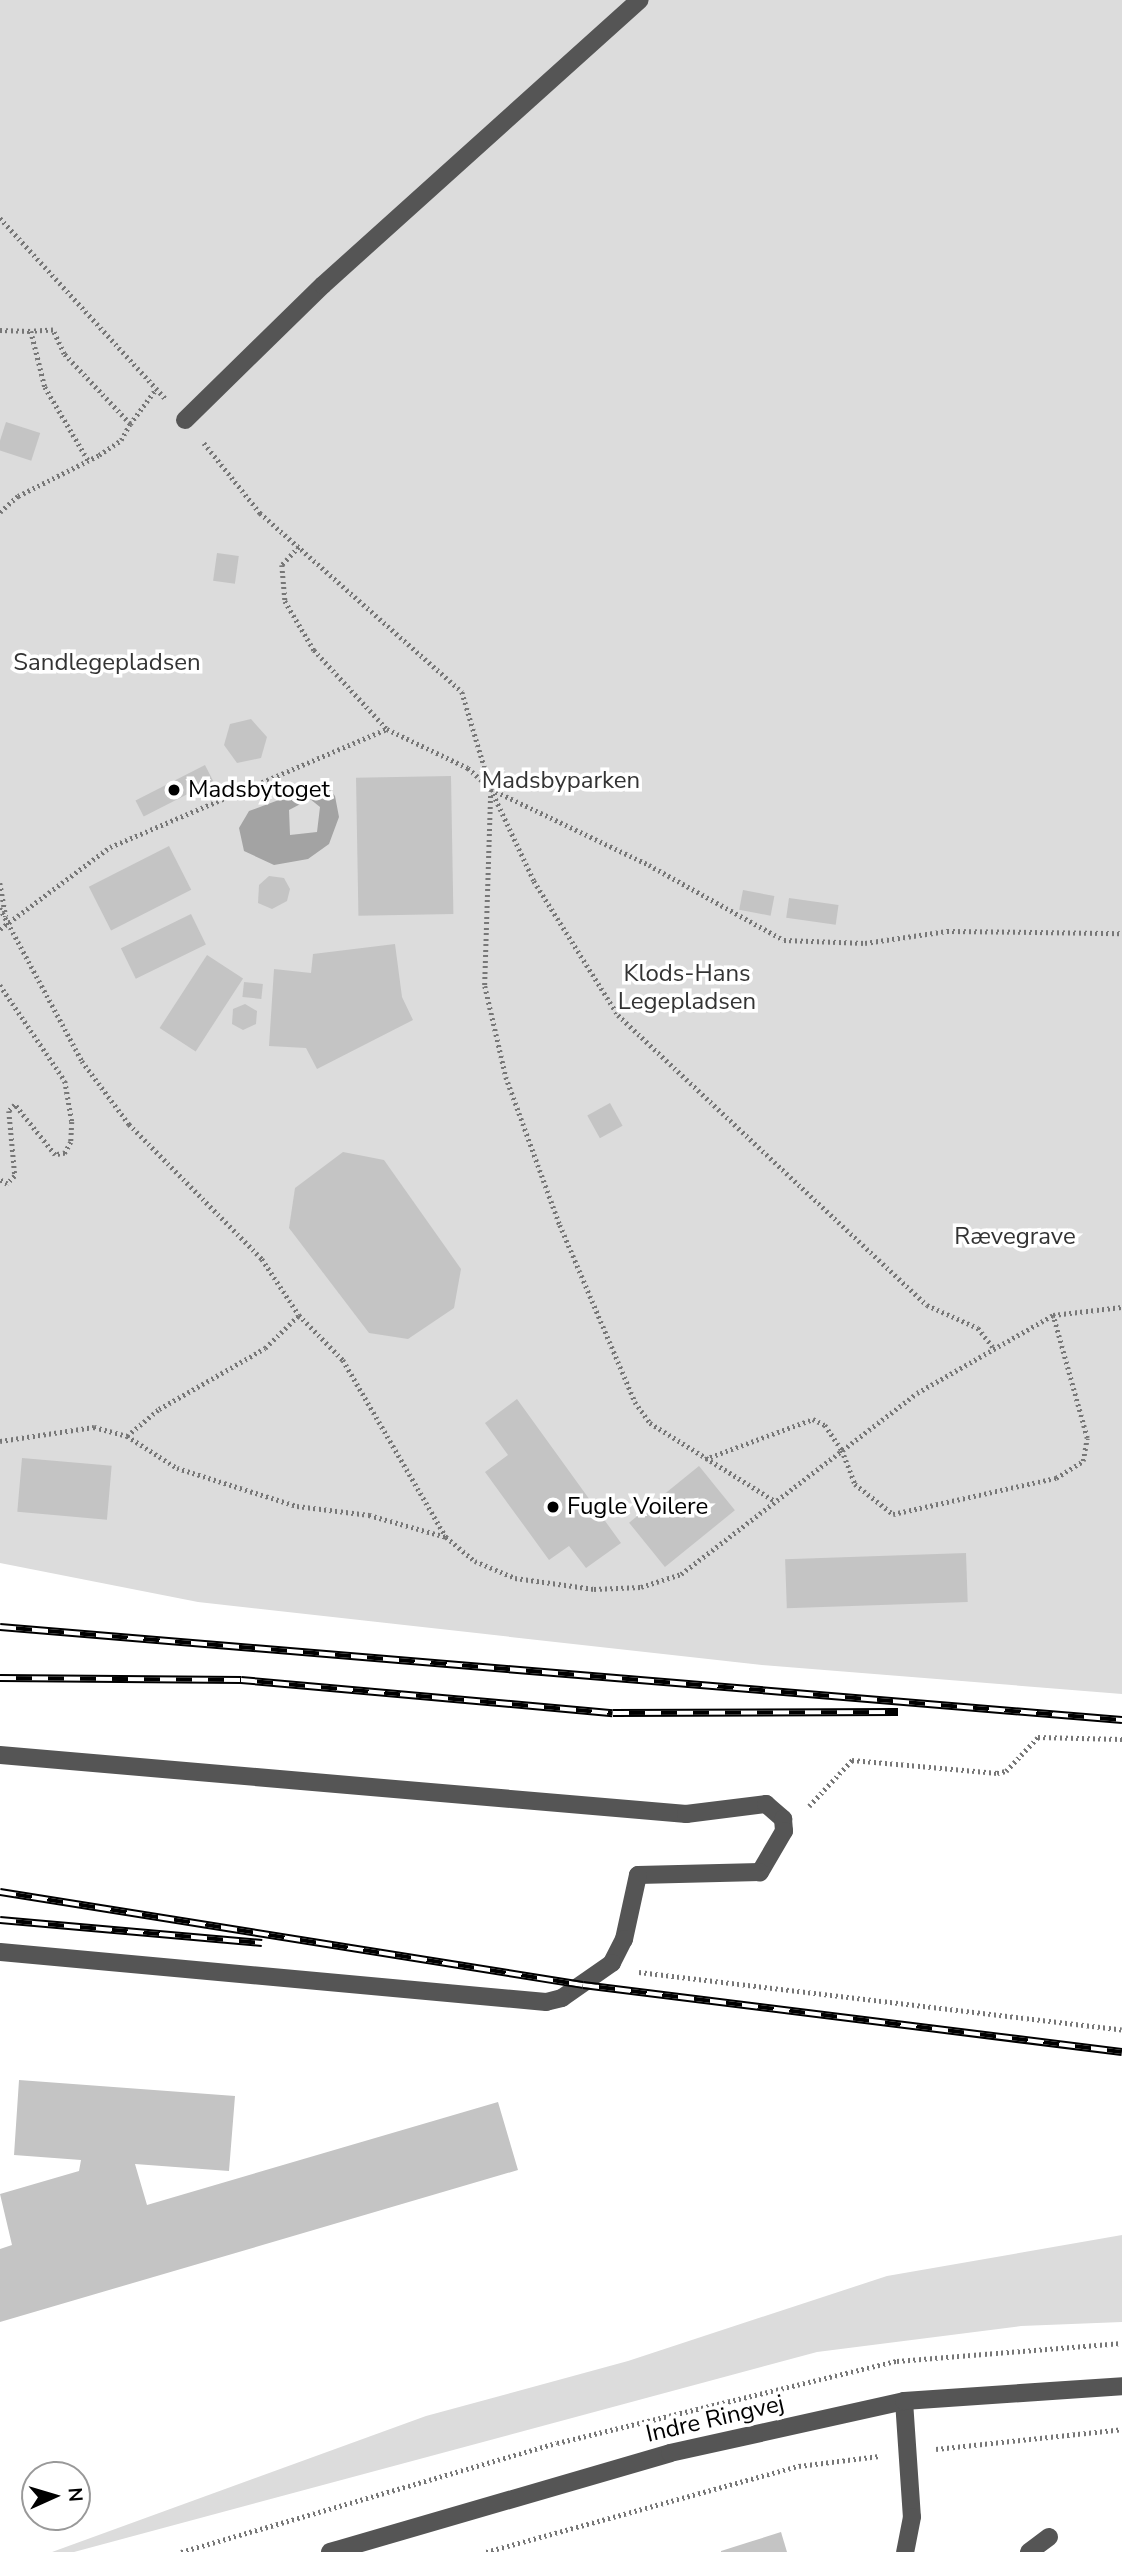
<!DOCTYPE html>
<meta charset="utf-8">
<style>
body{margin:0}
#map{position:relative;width:1122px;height:2552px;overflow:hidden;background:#fff;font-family:"Nunito Sans",sans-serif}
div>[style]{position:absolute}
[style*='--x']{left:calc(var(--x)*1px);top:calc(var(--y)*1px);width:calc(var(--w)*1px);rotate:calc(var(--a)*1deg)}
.green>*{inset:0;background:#dcdcdc}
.water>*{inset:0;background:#a3a3a3}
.building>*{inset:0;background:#c4c4c4;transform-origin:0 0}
.path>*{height:4.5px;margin-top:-2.25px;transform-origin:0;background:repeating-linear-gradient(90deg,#777 0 2px,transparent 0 5.5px)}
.minor>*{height:18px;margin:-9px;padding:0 9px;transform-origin:9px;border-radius:9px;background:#555}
.rail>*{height:8px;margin-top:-4px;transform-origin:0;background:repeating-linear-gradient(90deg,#fff 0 16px,#000 0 32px);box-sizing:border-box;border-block:2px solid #000}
.dots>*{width:19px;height:19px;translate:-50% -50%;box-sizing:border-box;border:4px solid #fff;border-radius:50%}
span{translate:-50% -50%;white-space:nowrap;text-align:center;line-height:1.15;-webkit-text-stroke:7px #fff;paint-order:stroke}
.park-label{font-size:24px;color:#333}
.poi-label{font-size:24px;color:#000}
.left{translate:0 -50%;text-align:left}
.street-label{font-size:24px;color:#000}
.north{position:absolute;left:21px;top:2461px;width:70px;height:70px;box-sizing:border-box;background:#fff;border:2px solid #999;border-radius:50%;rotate:86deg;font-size:19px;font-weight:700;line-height:28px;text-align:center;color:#000}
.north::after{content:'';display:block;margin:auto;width:24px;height:32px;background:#000;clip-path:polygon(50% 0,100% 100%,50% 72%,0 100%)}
</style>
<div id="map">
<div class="green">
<i style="clip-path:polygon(0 0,1122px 0,1122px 1694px,762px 1665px,198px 1602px,0 1563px)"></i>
<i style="clip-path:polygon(1122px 2235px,1122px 2322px,1021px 2326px,817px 2352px,74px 2552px,52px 2552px,426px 2416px,628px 2361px,887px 2276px)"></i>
</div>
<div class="water">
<i style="clip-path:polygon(evenodd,324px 783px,335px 796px,339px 817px,329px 844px,308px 859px,274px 865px,244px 851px,239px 828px,249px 811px,324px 783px,310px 799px,320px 807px,317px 832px,290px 835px,289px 810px,310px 799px)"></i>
</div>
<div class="building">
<i style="left:6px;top:422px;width:36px;height:29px;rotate:18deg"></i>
<i style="left:217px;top:553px;width:22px;height:28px;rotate:8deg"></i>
<i style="clip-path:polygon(251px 719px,267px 737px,261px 758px,237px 763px,224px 745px,230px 724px)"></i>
<i style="left:205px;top:765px;width:18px;height:78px;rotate:63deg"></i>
<i style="left:451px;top:776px;width:138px;height:95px;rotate:89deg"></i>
<i style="left:169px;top:846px;width:49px;height:90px;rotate:63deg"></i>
<i style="clip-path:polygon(269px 876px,284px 878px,290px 889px,287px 901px,272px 909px,258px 903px,259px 885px)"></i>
<i style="left:743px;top:890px;width:32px;height:20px;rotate:11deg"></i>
<i style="left:789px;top:898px;width:50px;height:20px;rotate:8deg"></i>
<i style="left:191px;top:914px;width:34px;height:78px;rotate:64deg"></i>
<i style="clip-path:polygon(395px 944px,402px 997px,413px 1020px,317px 1069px,306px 1048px,269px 1046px,274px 969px,311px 973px,313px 954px)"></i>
<i style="left:207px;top:955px;width:43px;height:87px;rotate:33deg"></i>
<i style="left:244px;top:982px;width:19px;height:15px;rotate:6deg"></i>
<i style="clip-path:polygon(245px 1004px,257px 1011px,256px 1024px,243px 1030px,232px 1024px,233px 1009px)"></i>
<i style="left:610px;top:1103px;width:26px;height:26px;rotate:61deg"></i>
<i style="clip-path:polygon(343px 1152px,384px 1160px,461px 1269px,454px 1308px,408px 1339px,369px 1333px,289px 1228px,295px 1188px)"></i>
<i style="clip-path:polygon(517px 1399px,621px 1543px,586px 1568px,569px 1546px,549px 1560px,485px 1472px,508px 1455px,485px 1423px)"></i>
<i style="left:22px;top:1458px;width:90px;height:54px;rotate:5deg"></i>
<i style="left:699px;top:1466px;width:57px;height:90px;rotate:51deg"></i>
<i style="left:966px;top:1553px;width:49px;height:181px;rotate:88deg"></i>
<i style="clip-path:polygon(19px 2080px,235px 2096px,229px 2171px,135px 2164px,147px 2205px,498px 2102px,518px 2170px,0 2322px,0 2249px,12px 2245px,0 2194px,79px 2171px,81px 2160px,14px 2155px)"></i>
<i style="clip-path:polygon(781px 2532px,787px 2552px,721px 2552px,721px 2551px)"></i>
</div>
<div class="path">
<i style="--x:0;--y:218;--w:246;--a:47.5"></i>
<i style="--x:0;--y:330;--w:31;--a:2"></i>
<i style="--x:130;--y:424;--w:44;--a:-53.4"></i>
<i style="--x:204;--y:443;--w:90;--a:51.3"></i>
<i style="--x:260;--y:513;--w:270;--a:41.5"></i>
<i style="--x:462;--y:692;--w:101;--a:73.4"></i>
<i style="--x:491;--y:789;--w:175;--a:25.7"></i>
<i style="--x:649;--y:865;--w:154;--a:29.1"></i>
<i style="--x:784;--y:940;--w:81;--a:2.1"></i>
<i style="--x:865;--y:943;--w:83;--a:-8.3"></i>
<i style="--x:947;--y:931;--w:175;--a:0.7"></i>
<i style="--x:0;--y:512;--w:24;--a:-42"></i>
<i style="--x:18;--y:496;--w:91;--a:-26.8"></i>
<i style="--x:99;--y:455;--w:27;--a:-34"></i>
<i style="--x:121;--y:440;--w:18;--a:-61"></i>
<i style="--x:130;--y:424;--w:96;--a:-133.3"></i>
<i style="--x:64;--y:354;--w:26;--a:-115"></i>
<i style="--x:53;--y:330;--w:22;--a:177"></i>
<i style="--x:31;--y:331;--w:58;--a:76"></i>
<i style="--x:45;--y:387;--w:85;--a:59.5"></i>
<i style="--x:299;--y:547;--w:25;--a:133"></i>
<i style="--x:282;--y:565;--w:36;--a:85"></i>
<i style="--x:285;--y:601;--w:57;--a:59.4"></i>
<i style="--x:314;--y:650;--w:108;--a:47.3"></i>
<i style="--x:491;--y:790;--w:196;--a:91.8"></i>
<i style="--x:485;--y:986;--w:93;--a:77"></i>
<i style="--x:506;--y:1077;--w:158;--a:70"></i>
<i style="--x:560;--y:1225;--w:192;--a:67"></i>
<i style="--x:635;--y:1402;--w:26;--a:54"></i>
<i style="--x:650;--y:1423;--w:147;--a:32"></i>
<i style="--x:0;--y:883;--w:34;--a:80"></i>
<i style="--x:0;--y:908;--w:174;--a:61.8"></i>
<i style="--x:82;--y:1061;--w:79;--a:53.3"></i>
<i style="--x:129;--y:1124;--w:190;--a:45.4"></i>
<i style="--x:262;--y:1259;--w:67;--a:56.5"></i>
<i style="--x:299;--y:1315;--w:63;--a:45.6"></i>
<i style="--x:343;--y:1360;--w:205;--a:59.8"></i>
<i style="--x:446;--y:1537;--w:38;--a:40"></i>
<i style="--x:475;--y:1561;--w:43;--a:23"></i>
<i style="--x:515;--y:1578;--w:80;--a:7.9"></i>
<i style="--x:594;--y:1589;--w:47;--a:-2.4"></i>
<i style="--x:641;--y:1587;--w:42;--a:-18"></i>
<i style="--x:681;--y:1574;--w:297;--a:-37.5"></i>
<i style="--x:917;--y:1393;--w:157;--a:-29.8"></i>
<i style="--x:1053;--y:1315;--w:69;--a:-6.6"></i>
<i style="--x:0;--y:929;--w:137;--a:-36.7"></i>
<i style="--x:110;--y:847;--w:301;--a:-23.1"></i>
<i style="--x:387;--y:729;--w:90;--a:25.7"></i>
<i style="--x:468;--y:768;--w:31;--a:42"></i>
<i style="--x:491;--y:789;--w:102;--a:64.9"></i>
<i style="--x:534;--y:881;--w:158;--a:57.9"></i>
<i style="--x:618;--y:1015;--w:424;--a:43.2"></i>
<i style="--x:927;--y:1305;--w:56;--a:24.3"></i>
<i style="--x:978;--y:1328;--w:24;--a:52"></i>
<i style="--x:0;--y:985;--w:116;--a:55.9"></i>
<i style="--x:65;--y:1081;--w:42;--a:80.3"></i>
<i style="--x:72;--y:1122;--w:20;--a:93"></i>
<i style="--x:71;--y:1142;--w:13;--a:119"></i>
<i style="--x:65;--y:1153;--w:10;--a:169"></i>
<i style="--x:55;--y:1155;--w:64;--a:-128.7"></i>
<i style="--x:15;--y:1105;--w:8;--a:135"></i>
<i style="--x:9;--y:1111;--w:65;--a:84.7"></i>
<i style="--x:15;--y:1176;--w:11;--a:135"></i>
<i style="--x:7;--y:1184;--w:8;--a:-150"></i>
<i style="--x:127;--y:1436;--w:42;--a:-40.2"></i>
<i style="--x:159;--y:1409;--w:122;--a:-29.9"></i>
<i style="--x:265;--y:1348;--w:47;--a:-44.1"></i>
<i style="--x:0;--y:1441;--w:95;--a:-8.5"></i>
<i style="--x:94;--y:1427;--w:34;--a:15"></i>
<i style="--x:127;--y:1436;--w:59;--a:32.6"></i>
<i style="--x:177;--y:1468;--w:126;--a:17.6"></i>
<i style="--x:297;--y:1506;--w:73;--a:7.1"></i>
<i style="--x:369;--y:1515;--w:80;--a:15.9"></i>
<i style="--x:705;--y:1459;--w:115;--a:-20.3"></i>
<i style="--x:813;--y:1419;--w:13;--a:27"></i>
<i style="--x:825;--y:1425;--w:30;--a:56"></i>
<i style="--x:842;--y:1450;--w:36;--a:69"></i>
<i style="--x:855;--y:1484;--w:48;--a:38.3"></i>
<i style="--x:893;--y:1514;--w:167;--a:-12.5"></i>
<i style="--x:1056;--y:1478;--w:32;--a:-32"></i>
<i style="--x:1083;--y:1461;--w:23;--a:-80"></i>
<i style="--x:1087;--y:1438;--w:128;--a:-105.5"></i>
<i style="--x:809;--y:1806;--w:63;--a:-46.9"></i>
<i style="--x:852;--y:1760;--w:146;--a:5.1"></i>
<i style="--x:997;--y:1773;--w:9;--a:-13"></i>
<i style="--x:1006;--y:1771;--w:47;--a:-46.7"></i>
<i style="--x:1038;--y:1737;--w:84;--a:1.4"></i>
<i style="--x:639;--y:1972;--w:486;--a:6.8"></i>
<i style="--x:936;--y:2449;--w:187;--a:-6.1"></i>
<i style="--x:181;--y:2552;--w:391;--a:-16.2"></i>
<i style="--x:557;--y:2443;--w:350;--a:-13.6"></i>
<i style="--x:897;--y:2361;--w:226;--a:-4.6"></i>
<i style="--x:486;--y:2552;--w:325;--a:-15.4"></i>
<i style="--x:799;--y:2466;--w:81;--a:-7.1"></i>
</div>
<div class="minor">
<i style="--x:185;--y:420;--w:193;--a:-44.4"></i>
<i style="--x:323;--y:285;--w:426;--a:-42"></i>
<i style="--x:0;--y:1755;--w:689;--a:4.92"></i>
<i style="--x:686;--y:1814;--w:81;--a:-7.1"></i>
<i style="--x:766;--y:1804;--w:23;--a:41"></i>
<i style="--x:783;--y:1819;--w:12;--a:85"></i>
<i style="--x:784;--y:1831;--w:48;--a:120.3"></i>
<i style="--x:760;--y:1872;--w:122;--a:178.6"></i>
<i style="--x:638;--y:1875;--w:66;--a:102.3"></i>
<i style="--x:624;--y:1939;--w:27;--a:117"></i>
<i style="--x:612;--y:1963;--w:61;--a:145"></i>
<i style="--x:562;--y:1998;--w:16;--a:166"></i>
<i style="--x:546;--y:2002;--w:548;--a:-174.77"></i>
<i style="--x:904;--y:2401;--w:116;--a:86.1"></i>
<i style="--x:912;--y:2517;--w:36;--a:101"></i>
<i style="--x:330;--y:2552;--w:354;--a:-16.2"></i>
<i style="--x:670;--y:2453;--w:240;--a:-12.5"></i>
<i style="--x:904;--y:2401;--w:219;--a:-3.9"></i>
<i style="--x:1029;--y:2552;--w:25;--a:-37"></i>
</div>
<div class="rail">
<i style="--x:0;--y:1627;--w:1126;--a:4.74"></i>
<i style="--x:0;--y:1678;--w:241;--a:0.5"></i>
<i style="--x:241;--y:1680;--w:373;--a:5.1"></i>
<i style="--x:613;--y:1713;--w:285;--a:-0.2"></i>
<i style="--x:0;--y:1892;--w:590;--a:9.06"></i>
<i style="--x:583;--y:1985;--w:543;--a:7.09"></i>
<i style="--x:0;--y:1920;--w:263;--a:5"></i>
</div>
<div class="dots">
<i style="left:174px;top:790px;background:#000"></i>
<i style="left:553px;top:1507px;background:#000"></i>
</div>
<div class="park-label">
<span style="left:107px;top:663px">Sandlegepladsen</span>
<span style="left:561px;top:781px">Madsbyparken</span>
<span style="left:687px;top:988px">Klods-Hans<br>Legepladsen</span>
<span style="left:1015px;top:1237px">Rævegrave</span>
</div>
<div class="poi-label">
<span class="left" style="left:188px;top:790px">Madsbytoget</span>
<span class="left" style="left:567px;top:1507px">Fugle Voilere</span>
</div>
<div class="street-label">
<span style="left:715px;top:2419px;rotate:-13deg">Indre Ringvej</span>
</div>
<div class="north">N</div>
</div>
